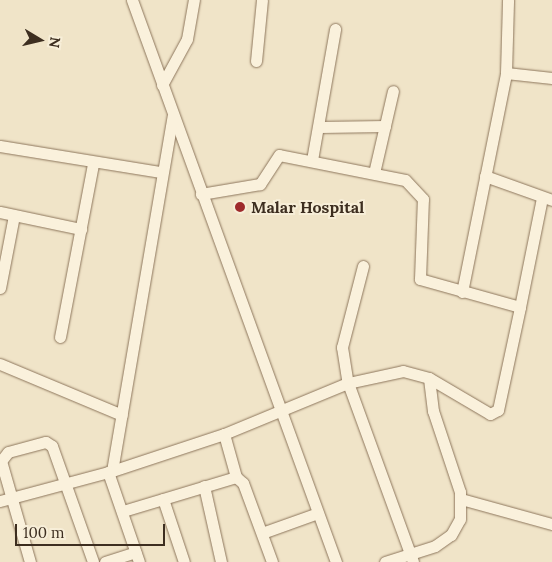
<!DOCTYPE html>
<style>
body{margin:0}
#map{position:relative;width:552px;height:562px;overflow:hidden;background:#f0e4c8;font-family:Lora,serif}
div>[style]{position:absolute}
[style*='--x']{left:calc(var(--x)*1px);top:calc(var(--y)*1px);width:calc(var(--w)*1px);rotate:calc(var(--a)*1deg)}
.roads{filter:drop-shadow(0 0 1px #8d765c) drop-shadow(0 0 1px #8d765c)}
.minor>*{height:11px;margin:-5.5px;padding:0 5.5px;transform-origin:5.5px;border-radius:5.5px;background:#faf1dc}
.dots>*{width:14px;height:14px;translate:-50% -50%;box-sizing:border-box;border:2px solid #f7eed8;border-radius:50%}
span{translate:-50% -50%;white-space:nowrap;text-align:center;line-height:1.15;-webkit-text-stroke:4px #f7eed8;paint-order:stroke}
.poi-label{font-size:16px;color:#3d2e20;font-weight:700}
.left{translate:0 -50%;text-align:left}
.north{position:absolute;left:15px;top:15px;width:50px;height:50px;-webkit-text-stroke:4px #f7eed8;paint-order:stroke;rotate:99deg;font-size:14px;font-weight:700;line-height:20px;text-align:center;color:#3d2e20}
.north::after{content:'';display:block;margin:auto;width:18px;height:22px;background:#3d2e20;clip-path:polygon(50% 0,100% 100%,50% 72%,0 100%)}
.scale{position:absolute;left:15px;top:524px;width:150px;height:22px;box-sizing:border-box;border:2px solid #3d2e20;border-top:0;padding-left:6px;font-size:15px;line-height:18px;white-space:nowrap;color:#3d2e20;-webkit-text-stroke:4px #f7eed8;paint-order:stroke}
</style>
<div id="map">
<div class="roads">
<div class="minor">
<i style="--x:132;--y:0;--w:598;--a:70.05"></i>
<i style="--x:256;--y:61;--w:61;--a:-84.4"></i>
<i style="--x:506;--y:73;--w:73;--a:-88.4"></i>
<i style="--x:162;--y:85;--w:52;--a:-61.5"></i>
<i style="--x:187;--y:39;--w:40;--a:-80"></i>
<i style="--x:320;--y:127;--w:65;--a:-0.9"></i>
<i style="--x:0;--y:146;--w:163;--a:9.2"></i>
<i style="--x:312;--y:160;--w:133;--a:-80"></i>
<i style="--x:374;--y:173;--w:84;--a:-77"></i>
<i style="--x:485;--y:176;--w:71;--a:19.7"></i>
<i style="--x:0;--y:212;--w:83;--a:11.9"></i>
<i style="--x:363;--y:266;--w:84;--a:104.5"></i>
<i style="--x:342;--y:347;--w:36;--a:81"></i>
<i style="--x:348;--y:383;--w:190;--a:70"></i>
<i style="--x:0;--y:288;--w:74;--a:-79.1"></i>
<i style="--x:462;--y:292;--w:223;--a:-78.6"></i>
<i style="--x:506;--y:73;--w:46;--a:6.2"></i>
<i style="--x:520;--y:307;--w:111;--a:-78.6"></i>
<i style="--x:60;--y:337;--w:176;--a:-79.2"></i>
<i style="--x:0;--y:364;--w:132;--a:22.7"></i>
<i style="--x:224;--y:434;--w:45;--a:74.4"></i>
<i style="--x:112;--y:471;--w:360;--a:-80.3"></i>
<i style="--x:108;--y:472;--w:95;--a:71"></i>
<i style="--x:204;--y:486;--w:78;--a:77.4"></i>
<i style="--x:163;--y:499;--w:66;--a:71.6"></i>
<i style="--x:461;--y:499;--w:94;--a:15.4"></i>
<i style="--x:0;--y:501;--w:116;--a:-15"></i>
<i style="--x:112;--y:471;--w:118;--a:-18.3"></i>
<i style="--x:224;--y:434;--w:134;--a:-22.4"></i>
<i style="--x:348;--y:383;--w:56;--a:-12.3"></i>
<i style="--x:403;--y:371;--w:27;--a:15"></i>
<i style="--x:429;--y:378;--w:71;--a:30.5"></i>
<i style="--x:490;--y:414;--w:9;--a:-27"></i>
<i style="--x:498;--y:410;--w:105;--a:-77.9"></i>
<i style="--x:520;--y:307;--w:104;--a:-164.4"></i>
<i style="--x:420;--y:279;--w:80;--a:-87.9"></i>
<i style="--x:423;--y:199;--w:26;--a:-133"></i>
<i style="--x:405;--y:180;--w:128;--a:-168.8"></i>
<i style="--x:279;--y:155;--w:35;--a:123"></i>
<i style="--x:260;--y:184;--w:60;--a:170.4"></i>
<i style="--x:123;--y:511;--w:118;--a:-16.7"></i>
<i style="--x:236;--y:477;--w:9;--a:41"></i>
<i style="--x:243;--y:483;--w:84;--a:69.8"></i>
<i style="--x:262;--y:533;--w:59;--a:-19.7"></i>
<i style="--x:30;--y:562;--w:105;--a:-106"></i>
<i style="--x:1;--y:461;--w:11;--a:-52"></i>
<i style="--x:8;--y:452;--w:39;--a:-15"></i>
<i style="--x:46;--y:442;--w:7;--a:34"></i>
<i style="--x:52;--y:446;--w:123;--a:70.5"></i>
<i style="--x:105;--y:562;--w:32;--a:-18"></i>
<i style="--x:385;--y:562;--w:52;--a:-17.7"></i>
<i style="--x:435;--y:546;--w:19;--a:-35"></i>
<i style="--x:451;--y:535;--w:18;--a:-61"></i>
<i style="--x:460;--y:519;--w:27;--a:-90"></i>
<i style="--x:460;--y:492;--w:85;--a:-108.4"></i>
<i style="--x:433;--y:411;--w:33;--a:-97"></i>
</div>
</div>
<div class="dots">
<i style="left:240px;top:207px;background:#9e2a2b"></i>
</div>
<div class="poi-label">
<span class="left" style="left:251px;top:207px">Malar Hospital</span>
</div>
<div class="north">N</div>
<div class="scale">100 m</div>
</div>
